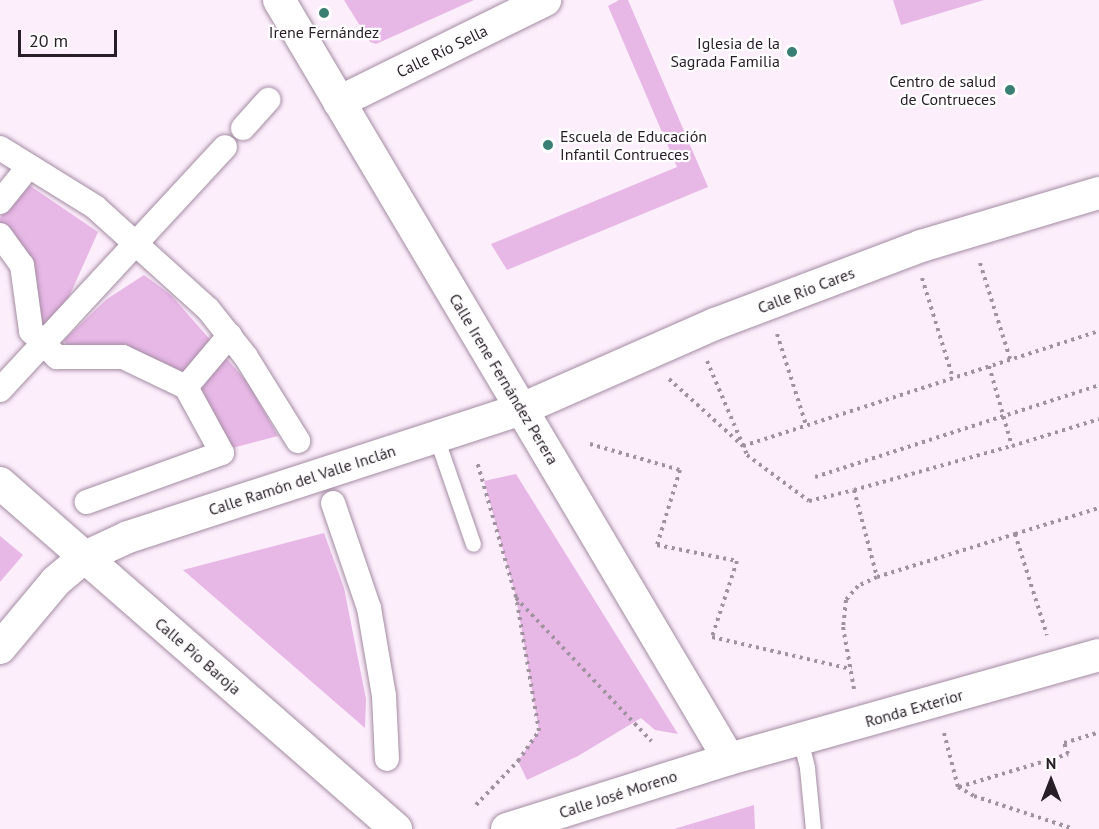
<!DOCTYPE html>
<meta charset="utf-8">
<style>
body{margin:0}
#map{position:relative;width:1099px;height:829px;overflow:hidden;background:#fdeefc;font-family:"PT Sans",sans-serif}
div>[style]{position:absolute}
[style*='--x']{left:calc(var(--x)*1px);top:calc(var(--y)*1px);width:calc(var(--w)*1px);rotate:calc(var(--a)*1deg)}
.green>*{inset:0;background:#e7b7e6}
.path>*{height:4px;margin-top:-2px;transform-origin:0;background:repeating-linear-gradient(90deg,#a0939f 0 3px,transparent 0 7.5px)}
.roads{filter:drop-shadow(0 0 2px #a38ca2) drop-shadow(0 0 2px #a38ca2)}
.service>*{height:15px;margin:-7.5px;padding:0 7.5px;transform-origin:7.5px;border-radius:7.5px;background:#fff}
.pedestrian>*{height:24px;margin:-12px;padding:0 12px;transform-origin:12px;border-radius:12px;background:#fff}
.minor>*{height:32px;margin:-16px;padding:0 16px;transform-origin:16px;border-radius:16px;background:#fff}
.dots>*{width:16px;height:16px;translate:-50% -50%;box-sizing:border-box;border:3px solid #fff;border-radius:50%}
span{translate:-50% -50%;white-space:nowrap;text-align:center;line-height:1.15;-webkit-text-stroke:4.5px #fff;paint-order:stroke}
.poi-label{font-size:16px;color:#271e27}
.right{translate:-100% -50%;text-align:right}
.left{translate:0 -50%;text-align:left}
.street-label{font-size:16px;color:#271e27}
.north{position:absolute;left:1021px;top:751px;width:60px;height:60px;-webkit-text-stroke:4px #fff;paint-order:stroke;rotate:0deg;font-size:16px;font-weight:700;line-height:24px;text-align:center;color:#271e27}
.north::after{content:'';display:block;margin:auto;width:21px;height:27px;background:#271e27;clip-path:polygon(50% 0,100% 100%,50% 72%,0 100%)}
.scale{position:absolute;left:18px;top:30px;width:99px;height:27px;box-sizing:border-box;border:3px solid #271e27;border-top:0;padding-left:8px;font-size:18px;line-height:21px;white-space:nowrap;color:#271e27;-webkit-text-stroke:4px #fff;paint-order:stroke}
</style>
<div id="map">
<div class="green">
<i style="clip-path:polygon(344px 0,474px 0,376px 44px,370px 42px)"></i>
<i style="clip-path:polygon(619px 0,628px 0,708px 187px,507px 270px,491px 244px,677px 167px,608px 6px)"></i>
<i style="clip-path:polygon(893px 0,984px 0,901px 25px)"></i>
<i style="clip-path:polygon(23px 181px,98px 232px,55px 328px,45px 331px,0 225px,0 218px)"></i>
<i style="clip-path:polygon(144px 275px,171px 295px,248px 383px,278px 436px,225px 450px,191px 389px,69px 349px,64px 340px,107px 299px)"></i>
<i style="clip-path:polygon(516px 474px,678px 734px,655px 730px,641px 718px,578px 756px,527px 780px,518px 761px,539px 731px,516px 597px,484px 481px)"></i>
<i style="clip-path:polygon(324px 533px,344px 588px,366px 699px,365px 728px,183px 570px)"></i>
<i style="clip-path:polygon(0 536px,23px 555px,0 582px)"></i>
<i style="clip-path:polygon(754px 805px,755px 829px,674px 829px)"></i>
</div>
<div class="path">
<i style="--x:980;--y:263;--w:101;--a:72.6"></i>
<i style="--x:922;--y:278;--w:105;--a:72.8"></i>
<i style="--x:777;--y:334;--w:96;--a:72.3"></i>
<i style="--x:707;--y:361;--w:102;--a:66.9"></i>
<i style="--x:747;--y:455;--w:77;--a:36.6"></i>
<i style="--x:809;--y:501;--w:46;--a:-13.7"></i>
<i style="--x:854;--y:490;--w:90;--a:75.2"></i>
<i style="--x:877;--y:577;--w:21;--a:155"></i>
<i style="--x:858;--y:586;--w:18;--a:131"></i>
<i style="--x:846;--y:600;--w:27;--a:96"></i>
<i style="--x:843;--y:627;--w:63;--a:79.9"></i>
<i style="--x:989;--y:366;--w:83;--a:74"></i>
<i style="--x:669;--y:379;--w:100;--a:42.2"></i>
<i style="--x:743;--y:446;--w:374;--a:-17.9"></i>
<i style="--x:590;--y:444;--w:94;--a:16.1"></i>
<i style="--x:680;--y:470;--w:78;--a:107"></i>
<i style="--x:657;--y:545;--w:82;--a:11.3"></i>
<i style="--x:737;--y:561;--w:80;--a:108.2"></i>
<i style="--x:712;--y:637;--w:143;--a:13"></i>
<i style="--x:815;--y:477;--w:299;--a:-17.9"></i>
<i style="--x:854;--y:490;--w:164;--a:-15.6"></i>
<i style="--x:1012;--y:446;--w:91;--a:-17.2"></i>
<i style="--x:1015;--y:534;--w:88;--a:-17.2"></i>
<i style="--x:877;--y:577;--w:145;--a:-17.3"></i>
<i style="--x:1015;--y:534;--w:106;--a:72.4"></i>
<i style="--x:516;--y:598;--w:197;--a:46.6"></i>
<i style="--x:944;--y:733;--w:56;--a:75.5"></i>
<i style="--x:958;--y:787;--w:18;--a:29"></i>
<i style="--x:974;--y:796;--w:105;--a:18.3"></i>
<i style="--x:959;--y:787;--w:114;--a:-16.8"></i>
<i style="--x:1068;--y:754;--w:12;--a:-110"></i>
<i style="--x:1064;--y:743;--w:37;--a:-17"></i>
<i style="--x:476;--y:805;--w:61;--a:-46.3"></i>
<i style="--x:518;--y:761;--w:37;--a:-55"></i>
<i style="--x:539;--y:731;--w:136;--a:-99.7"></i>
<i style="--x:516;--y:597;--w:141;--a:-106.1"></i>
</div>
<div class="roads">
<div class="service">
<i style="--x:436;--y:437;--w:113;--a:70.9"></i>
<i style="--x:800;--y:739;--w:30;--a:76"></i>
<i style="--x:807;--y:768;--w:61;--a:84.4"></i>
</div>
<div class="pedestrian">
<i style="--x:243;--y:128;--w:38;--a:-48"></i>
<i style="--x:0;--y:148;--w:112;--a:31.8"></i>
<i style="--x:95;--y:207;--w:152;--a:42.1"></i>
<i style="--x:208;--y:309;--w:61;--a:51.6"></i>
<i style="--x:246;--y:357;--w:99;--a:58.2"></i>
<i style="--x:0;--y:202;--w:46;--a:-51.1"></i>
<i style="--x:0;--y:235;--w:37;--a:54"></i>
<i style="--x:22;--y:265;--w:67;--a:82.2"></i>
<i style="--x:31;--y:331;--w:37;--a:45"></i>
<i style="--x:57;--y:357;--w:66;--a:0"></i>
<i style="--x:123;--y:357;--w:70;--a:25.5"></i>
<i style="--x:186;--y:387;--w:75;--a:61.4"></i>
<i style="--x:222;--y:453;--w:144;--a:160.1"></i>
<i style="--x:186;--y:387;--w:68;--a:-49.8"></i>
<i style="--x:0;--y:390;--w:331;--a:-47.2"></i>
<i style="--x:333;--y:503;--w:111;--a:71.1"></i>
<i style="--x:369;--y:608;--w:89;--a:80.3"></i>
<i style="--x:384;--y:696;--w:63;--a:87.3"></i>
</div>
<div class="minor">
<i style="--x:279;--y:0;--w:882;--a:59.34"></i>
<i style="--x:339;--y:102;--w:230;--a:-26.3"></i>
<i style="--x:0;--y:483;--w:526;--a:41.14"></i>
<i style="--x:0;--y:648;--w:87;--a:-50.1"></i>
<i style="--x:56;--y:581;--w:38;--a:-40"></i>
<i style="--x:85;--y:557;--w:47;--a:-24.9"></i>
<i style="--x:128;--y:537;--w:414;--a:-18"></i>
<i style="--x:522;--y:409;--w:211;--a:-23.8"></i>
<i style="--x:715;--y:324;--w:220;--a:-20.7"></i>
<i style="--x:921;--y:246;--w:186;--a:-16.6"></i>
<i style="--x:507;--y:829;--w:233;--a:-17.5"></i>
<i style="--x:729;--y:759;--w:384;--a:-15.7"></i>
</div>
</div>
<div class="dots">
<i style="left:324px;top:13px;background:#3a7f73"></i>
<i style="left:792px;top:52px;background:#3a7f73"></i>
<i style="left:1010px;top:90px;background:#3a7f73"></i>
<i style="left:548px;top:145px;background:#3a7f73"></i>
</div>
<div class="poi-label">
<span style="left:324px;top:32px">Irene Fernández</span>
<span class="right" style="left:780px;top:52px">Iglesia de la<br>Sagrada Familia</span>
<span class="right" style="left:996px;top:90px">Centro de salud<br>de Contrueces</span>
<span class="left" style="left:560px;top:145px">Escuela de Educación<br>Infantil Contrueces</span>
</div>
<div class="street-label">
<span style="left:442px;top:51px;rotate:-26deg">Calle Río Sella</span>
<span style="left:806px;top:290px;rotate:-21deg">Calle Río Cares</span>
<span style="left:504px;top:379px;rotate:59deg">Calle Irene Fernández Perera</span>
<span style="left:302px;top:480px;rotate:-18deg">Calle Ramón del Valle Inclán</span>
<span style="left:198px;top:656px;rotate:41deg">Calle Pío Baroja</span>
<span style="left:914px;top:708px;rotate:-16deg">Ronda Exterior</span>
<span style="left:618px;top:794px;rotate:-18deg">Calle José Moreno</span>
</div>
<div class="north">N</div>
<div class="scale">20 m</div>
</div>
